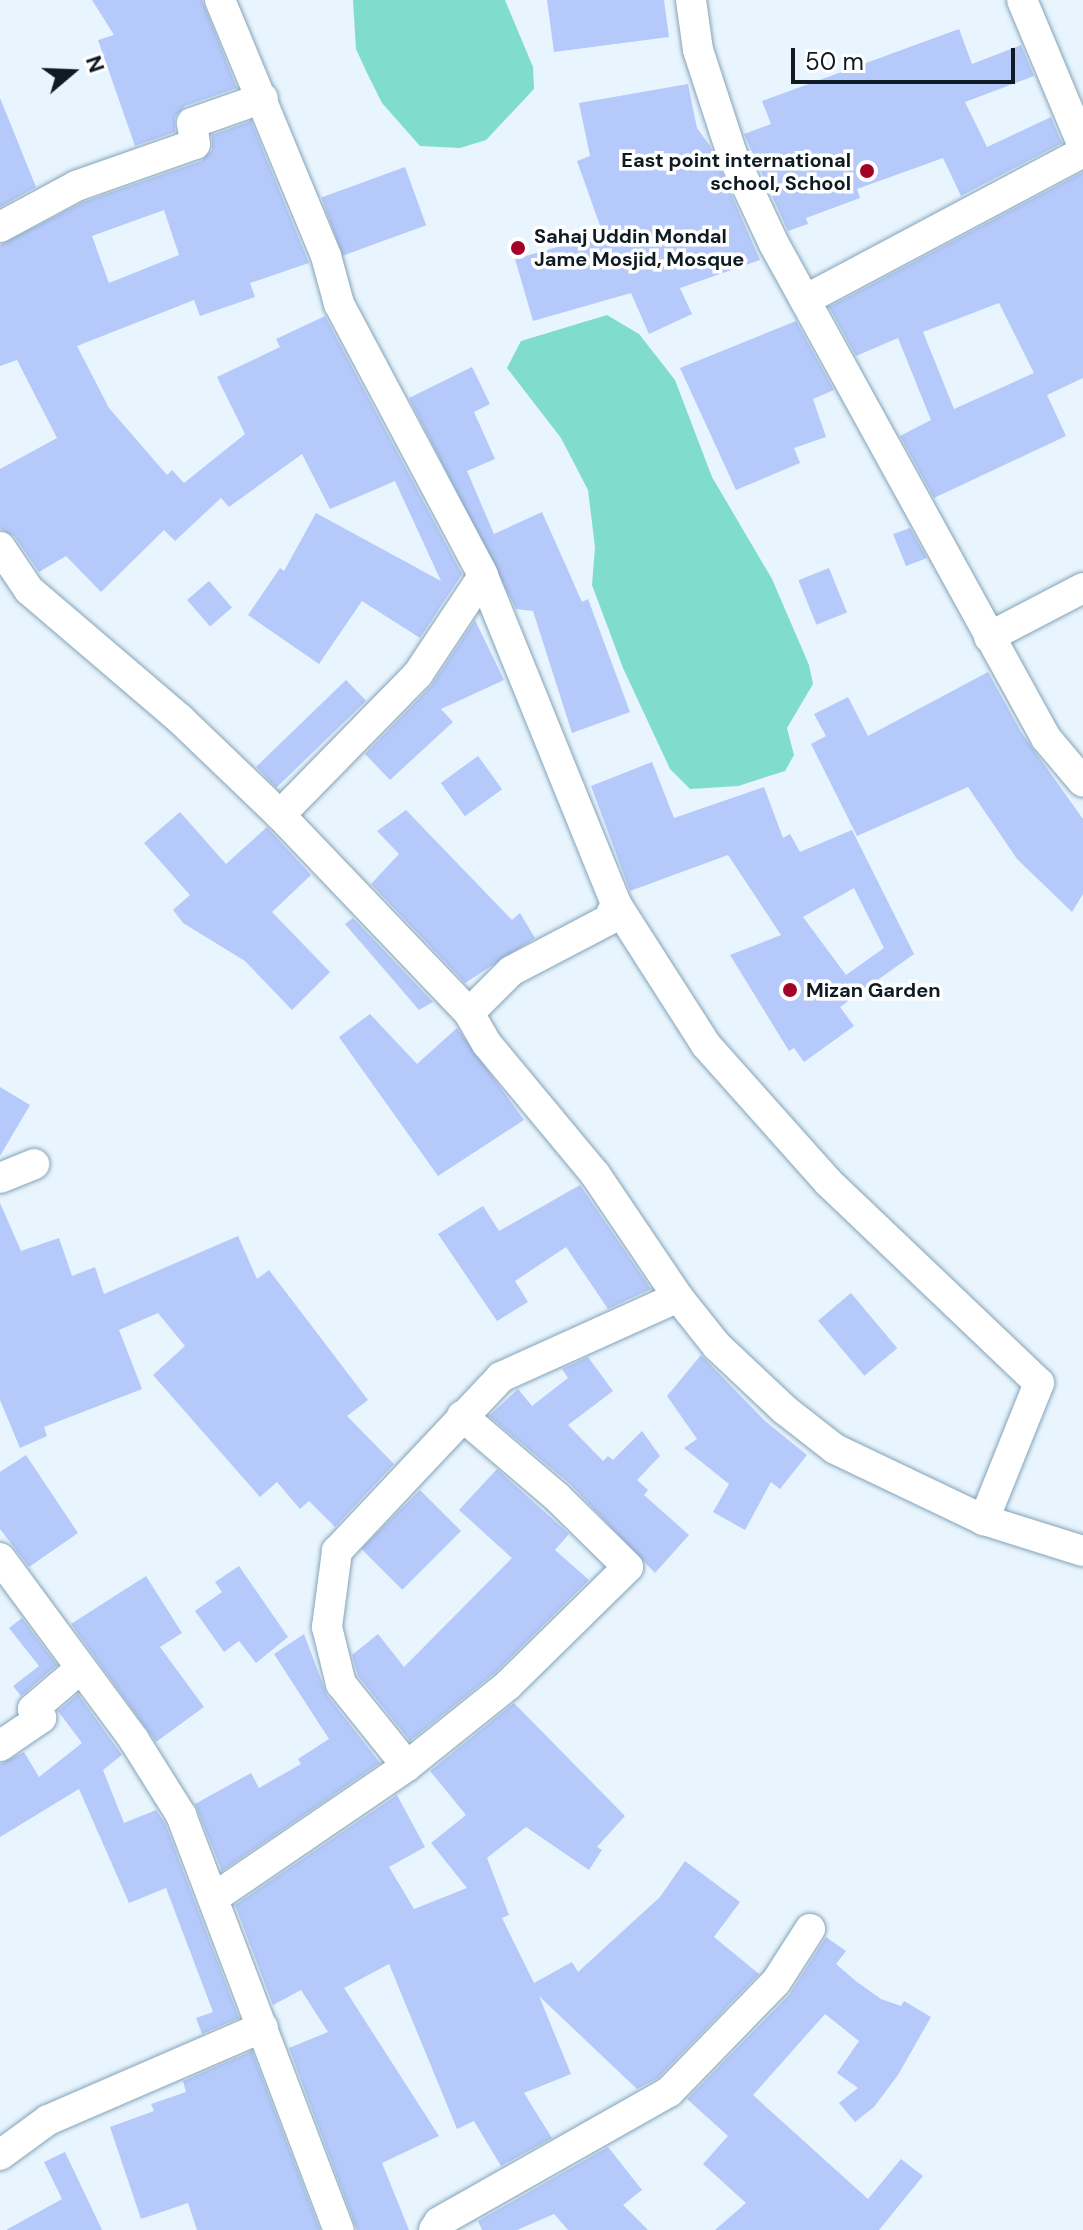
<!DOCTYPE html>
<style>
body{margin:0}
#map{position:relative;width:1083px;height:2230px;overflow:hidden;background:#e8f5fe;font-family:"DM Sans",sans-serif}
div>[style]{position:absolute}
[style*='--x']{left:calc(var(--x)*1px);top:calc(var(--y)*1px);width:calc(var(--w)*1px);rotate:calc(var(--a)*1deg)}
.water>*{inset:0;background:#80dccd}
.building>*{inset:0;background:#b5c9fa;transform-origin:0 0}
.roads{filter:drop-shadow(0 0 2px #84a3b8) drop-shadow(0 0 2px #84a3b8)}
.minor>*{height:30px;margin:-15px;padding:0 15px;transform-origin:15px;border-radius:15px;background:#fff}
.dots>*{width:22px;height:22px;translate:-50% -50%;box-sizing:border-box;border:4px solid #fff;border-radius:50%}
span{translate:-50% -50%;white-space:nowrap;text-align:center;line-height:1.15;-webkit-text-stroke:7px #fff;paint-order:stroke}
.poi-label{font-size:20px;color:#0f1b23;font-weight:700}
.right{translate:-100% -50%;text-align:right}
.left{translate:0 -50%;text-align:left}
.north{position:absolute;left:32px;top:32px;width:80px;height:80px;-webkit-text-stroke:6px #fff;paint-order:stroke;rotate:71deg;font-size:22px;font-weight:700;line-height:32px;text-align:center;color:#0f1b23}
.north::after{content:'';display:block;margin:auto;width:28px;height:36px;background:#0f1b23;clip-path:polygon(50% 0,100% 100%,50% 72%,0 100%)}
.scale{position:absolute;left:791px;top:48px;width:224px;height:36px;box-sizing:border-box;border:4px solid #0f1b23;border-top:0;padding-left:10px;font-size:24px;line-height:28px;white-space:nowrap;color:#0f1b23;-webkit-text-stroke:6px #fff;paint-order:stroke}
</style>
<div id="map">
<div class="water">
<i style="clip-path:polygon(353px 0,505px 0,533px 67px,534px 89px,486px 140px,460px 148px,420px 146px,382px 103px,367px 73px,356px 49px)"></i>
<i style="clip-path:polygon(607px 315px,639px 334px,675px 380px,712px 477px,772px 579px,809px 665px,813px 684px,787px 728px,794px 755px,785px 771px,738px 786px,690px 789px,670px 769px,623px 668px,592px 585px,595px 547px,588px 490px,561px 438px,507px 368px,521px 341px)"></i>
</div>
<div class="building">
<i style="clip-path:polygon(92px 0,202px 0,237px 88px,185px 106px,175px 117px,175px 132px,135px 146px,98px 40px,114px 35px)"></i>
<i style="clip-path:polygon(547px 0,664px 0,669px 37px,554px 52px)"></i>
<i style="clip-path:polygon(959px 29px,972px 64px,1021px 45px,1034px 76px,965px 102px,987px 147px,1051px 117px,1062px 143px,961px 196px,943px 158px,857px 189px,860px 198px,806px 218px,808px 224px,788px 231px,744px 134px,771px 124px,762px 101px)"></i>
<i style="clip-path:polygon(688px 84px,697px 128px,710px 146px,760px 260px,680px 288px,692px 314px,649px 334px,631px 293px,533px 321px,515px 259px,603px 234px,577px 161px,590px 156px,579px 103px)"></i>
<i style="clip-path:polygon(0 98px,36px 187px,0 207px)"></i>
<i style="clip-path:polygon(evenodd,251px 121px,309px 263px,250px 283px,255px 297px,200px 316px,194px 300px,77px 346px,109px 408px,167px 475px,172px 470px,184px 483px,245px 434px,217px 377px,280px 347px,276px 339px,325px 316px,462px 574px,420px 638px,362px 601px,319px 664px,248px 615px,280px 568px,284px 571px,316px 513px,441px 581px,395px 481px,330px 509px,302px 454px,229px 507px,221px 498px,175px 541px,164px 530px,101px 592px,66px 556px,39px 572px,14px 536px,0 529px,0 469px,57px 438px,17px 360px,0 366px,0 245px,83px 202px,201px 161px,212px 150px,212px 135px,251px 121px,164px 210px,179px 255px,109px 283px,92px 236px,164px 210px)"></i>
<i style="left:405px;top:167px;width:62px;height:89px;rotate:70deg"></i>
<i style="clip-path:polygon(evenodd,1083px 172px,1083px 378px,1047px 395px,1066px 436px,934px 498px,900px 436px,931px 420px,898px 338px,856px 356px,829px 307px,1083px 172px,999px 303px,1034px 373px,954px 409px,923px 332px,999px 303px)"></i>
<i style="clip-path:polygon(796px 321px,834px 390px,813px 399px,826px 437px,794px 448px,800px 463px,736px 490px,680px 368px)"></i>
<i style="clip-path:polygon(472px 367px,490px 404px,474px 412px,495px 459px,467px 471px,494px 534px,542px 512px,582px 602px,588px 599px,630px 712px,572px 733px,533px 611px,516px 609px,409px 398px)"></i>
<i style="clip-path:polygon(910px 528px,927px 558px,906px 566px,893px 534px)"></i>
<i style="left:829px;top:568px;width:48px;height:33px;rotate:68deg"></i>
<i style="left:209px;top:581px;width:35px;height:29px;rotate:49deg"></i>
<i style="clip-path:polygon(475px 620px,504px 680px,441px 709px,453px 722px,390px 780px,365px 754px,431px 686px)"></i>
<i style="clip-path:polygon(988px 672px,1021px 732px,1083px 819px,1083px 894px,1072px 912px,1017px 859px,968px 787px,857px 836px,811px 744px,826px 736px,814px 714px,848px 697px,868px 736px)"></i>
<i style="left:346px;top:680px;width:29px;height:125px;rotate:46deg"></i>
<i style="left:478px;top:756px;width:41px;height:46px;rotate:54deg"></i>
<i style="clip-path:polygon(evenodd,652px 762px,674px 818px,764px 787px,783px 838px,790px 834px,800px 852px,852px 830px,914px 954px,840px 1007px,854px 1026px,804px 1062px,794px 1048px,789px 1051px,730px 955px,781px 935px,728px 855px,630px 891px,591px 786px,652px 762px,854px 888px,884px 948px,846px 975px,803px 917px,854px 888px)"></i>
<i style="clip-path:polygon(406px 810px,512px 920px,520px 913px,535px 938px,465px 983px,371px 884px,399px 854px,377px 831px)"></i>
<i style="clip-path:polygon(180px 812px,226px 864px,267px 827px,311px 875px,272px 912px,330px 972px,292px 1010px,245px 961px,183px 923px,173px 910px,190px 895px,144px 843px)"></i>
<i style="clip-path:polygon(353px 918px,433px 1002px,419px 1010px,345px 924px)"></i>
<i style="clip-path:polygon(370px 1014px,417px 1064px,457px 1028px,524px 1120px,438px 1176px,339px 1037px)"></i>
<i style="clip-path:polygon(0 1087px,30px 1105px,0 1156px)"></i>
<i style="clip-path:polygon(580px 1185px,651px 1289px,608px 1309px,566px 1247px,515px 1281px,528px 1302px,497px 1321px,438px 1234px,483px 1206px,499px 1231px)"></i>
<i style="clip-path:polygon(0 1203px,21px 1251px,59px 1238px,72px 1276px,95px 1267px,104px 1294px,238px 1236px,257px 1279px,269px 1270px,368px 1400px,347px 1416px,394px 1464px,335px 1527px,309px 1501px,300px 1509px,277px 1482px,260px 1497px,153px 1375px,185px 1346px,158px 1313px,119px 1330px,142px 1389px,44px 1427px,47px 1436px,20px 1448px,0 1400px)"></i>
<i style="left:851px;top:1293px;width:72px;height:43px;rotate:50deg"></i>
<i style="clip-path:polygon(701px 1355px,765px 1421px,807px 1455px,780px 1489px,771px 1482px,745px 1530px,713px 1512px,729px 1484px,684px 1448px,697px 1439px,667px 1396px)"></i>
<i style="clip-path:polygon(588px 1357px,613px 1391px,568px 1425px,603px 1461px,608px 1456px,613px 1460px,642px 1431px,660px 1456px,637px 1480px,648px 1490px,644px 1495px,689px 1535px,655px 1573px,570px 1484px,489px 1416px,518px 1389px,532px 1406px,568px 1378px,562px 1369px)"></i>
<i style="clip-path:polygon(26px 1455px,78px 1533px,29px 1567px,0 1529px,0 1472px)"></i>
<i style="clip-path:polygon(497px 1469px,569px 1534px,555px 1550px,589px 1580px,496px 1672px,410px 1741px,358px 1676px,352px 1655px,378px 1634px,404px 1667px,512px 1558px,459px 1510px)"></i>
<i style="left:420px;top:1490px;width:58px;height:83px;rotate:45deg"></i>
<i style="clip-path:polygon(239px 1566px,288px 1637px,256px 1663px,239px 1641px,224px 1652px,195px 1611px,222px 1592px,215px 1582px)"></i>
<i style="clip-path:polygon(146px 1576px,182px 1633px,160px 1647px,204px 1707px,156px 1742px,71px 1624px)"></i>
<i style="clip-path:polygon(22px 1618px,57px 1665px,21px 1696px,13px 1686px,39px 1666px,9px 1628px)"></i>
<i style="clip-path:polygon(304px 1634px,327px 1695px,380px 1763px,222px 1871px,195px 1804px,251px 1773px,259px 1788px,301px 1764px,298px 1759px,329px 1739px,274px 1654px)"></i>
<i style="clip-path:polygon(78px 1694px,122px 1755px,103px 1770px,124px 1823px,156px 1810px,165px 1823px,239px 2018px,202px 2034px,196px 2018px,213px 2012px,166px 1888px,129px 1903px,79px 1789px,0 1837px,0 1764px,24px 1752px,39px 1777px,82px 1743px,58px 1711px)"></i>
<i style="clip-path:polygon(514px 1703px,625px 1816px,597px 1847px,602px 1850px,589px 1870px,526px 1827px,487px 1858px,509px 1915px,502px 1918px,534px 1983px,572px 1962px,578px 1972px,660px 1897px,685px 1861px,740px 1902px,714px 1937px,759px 1974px,658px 2078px,637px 2089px,539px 1996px,571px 2074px,524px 2093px,552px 2138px,501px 2166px,474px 2121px,457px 2129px,389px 1964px,344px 1988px,439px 2136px,382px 2163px,409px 2230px,357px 2230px,289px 2048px,328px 2032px,301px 1990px,273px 2005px,235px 1905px,397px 1795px,425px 1847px,389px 1867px,414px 1909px,467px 1888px,431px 1843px,466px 1815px,430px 1771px)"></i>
<i style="clip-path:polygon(826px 1937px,846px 1951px,836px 1964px,857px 1982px,881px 1999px,901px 2006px,904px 2001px,931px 2017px,898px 2075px,874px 2107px,855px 2122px,839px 2103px,858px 2088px,837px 2073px,859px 2041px,825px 2014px,753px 2095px,868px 2199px,901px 2159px,923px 2176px,879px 2230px,715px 2230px,746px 2203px,703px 2164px,728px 2136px,687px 2099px,789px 1995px)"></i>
<i style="clip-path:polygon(252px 2051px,320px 2230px,197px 2230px,188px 2203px,141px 2219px,110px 2127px,154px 2111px,151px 2104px,186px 2092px,183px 2081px)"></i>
<i style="clip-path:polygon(608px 2147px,642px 2190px,623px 2205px,648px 2230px,568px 2230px,554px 2214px,517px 2230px,482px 2230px,478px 2221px)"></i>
<i style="clip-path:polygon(65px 2152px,102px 2230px,6px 2230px,62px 2199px,44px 2162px)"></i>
</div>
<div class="roads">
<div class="minor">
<i style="--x:220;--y:0;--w:277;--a:67.5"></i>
<i style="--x:326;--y:256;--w:50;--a:74.8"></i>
<i style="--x:339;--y:304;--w:302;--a:62"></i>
<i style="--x:481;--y:571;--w:359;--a:67.9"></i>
<i style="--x:616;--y:904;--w:167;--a:57.4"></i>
<i style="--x:706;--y:1045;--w:183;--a:48.3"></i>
<i style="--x:828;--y:1182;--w:291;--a:43.6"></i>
<i style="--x:1039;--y:1383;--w:148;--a:111.9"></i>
<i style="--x:691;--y:0;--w:50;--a:82"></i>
<i style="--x:698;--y:50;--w:109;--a:71.9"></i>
<i style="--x:732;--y:154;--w:99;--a:65"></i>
<i style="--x:774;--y:244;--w:564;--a:61.16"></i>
<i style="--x:1046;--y:738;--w:57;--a:49.9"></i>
<i style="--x:1022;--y:0;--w:158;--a:67.3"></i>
<i style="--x:0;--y:227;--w:86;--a:-28.3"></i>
<i style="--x:76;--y:186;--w:126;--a:-19.4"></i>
<i style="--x:195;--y:144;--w:21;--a:-98"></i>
<i style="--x:192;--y:123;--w:75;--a:-19.4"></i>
<i style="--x:805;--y:300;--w:315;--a:-28"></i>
<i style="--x:0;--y:547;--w:52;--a:56"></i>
<i style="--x:29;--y:590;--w:199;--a:40.5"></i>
<i style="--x:180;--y:719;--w:139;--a:43.8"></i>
<i style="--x:280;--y:815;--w:274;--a:46.3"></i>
<i style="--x:469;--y:1013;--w:36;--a:60"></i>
<i style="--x:487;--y:1044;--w:169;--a:50.3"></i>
<i style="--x:595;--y:1174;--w:148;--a:56"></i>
<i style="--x:678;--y:1297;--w:63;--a:51.5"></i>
<i style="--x:717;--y:1346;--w:93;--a:43.3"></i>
<i style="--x:785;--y:1410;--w:63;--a:38"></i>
<i style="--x:835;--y:1449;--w:165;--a:25.5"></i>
<i style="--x:984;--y:1520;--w:104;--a:17.4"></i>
<i style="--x:989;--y:637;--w:106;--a:-27.5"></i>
<i style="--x:280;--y:815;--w:197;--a:-45.6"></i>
<i style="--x:418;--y:674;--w:118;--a:-56.4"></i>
<i style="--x:469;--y:1013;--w:59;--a:-45"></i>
<i style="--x:511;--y:971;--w:110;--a:-27.7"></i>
<i style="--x:608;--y:920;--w:18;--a:-63"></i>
<i style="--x:0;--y:1178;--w:37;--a:-22"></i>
<i style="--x:0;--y:1558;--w:226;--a:53.6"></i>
<i style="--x:134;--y:1740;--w:89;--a:57.9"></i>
<i style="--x:181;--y:1815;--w:444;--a:69.2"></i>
<i style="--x:0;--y:1746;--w:50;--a:-34.3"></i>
<i style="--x:41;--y:1718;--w:12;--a:-132"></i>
<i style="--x:33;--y:1709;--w:63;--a:-40.5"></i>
<i style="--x:407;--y:1766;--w:129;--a:-38.7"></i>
<i style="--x:508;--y:1685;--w:168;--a:-44.5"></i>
<i style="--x:628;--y:1567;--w:100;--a:-135.4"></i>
<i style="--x:557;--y:1497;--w:125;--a:-139.5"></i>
<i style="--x:215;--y:1897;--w:232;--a:-34.3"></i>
<i style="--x:407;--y:1766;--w:105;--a:-128.8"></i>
<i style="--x:341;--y:1684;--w:59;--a:-103.8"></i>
<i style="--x:327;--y:1627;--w:77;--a:-82.5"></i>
<i style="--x:337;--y:1551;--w:239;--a:-46.7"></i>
<i style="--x:501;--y:1377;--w:194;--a:-24.3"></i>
<i style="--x:0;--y:2155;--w:59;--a:-36.1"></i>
<i style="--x:48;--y:2120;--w:234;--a:-23.4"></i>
<i style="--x:434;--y:2230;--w:9;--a:-58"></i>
<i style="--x:439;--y:2222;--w:264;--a:-29.5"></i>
<i style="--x:669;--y:2092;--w:153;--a:-45.8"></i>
<i style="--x:776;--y:1982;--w:63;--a:-57.3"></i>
</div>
</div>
<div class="dots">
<i style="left:867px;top:171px;background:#a20326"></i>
<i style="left:518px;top:248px;background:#a20326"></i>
<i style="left:790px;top:990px;background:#a20326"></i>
</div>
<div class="poi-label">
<span class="right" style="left:851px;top:172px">East point international<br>school, School</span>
<span class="left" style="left:534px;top:248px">Sahaj Uddin Mondal<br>Jame Mosjid, Mosque</span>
<span class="left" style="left:806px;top:990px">Mizan Garden</span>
</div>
<div class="north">N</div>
<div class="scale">50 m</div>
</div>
